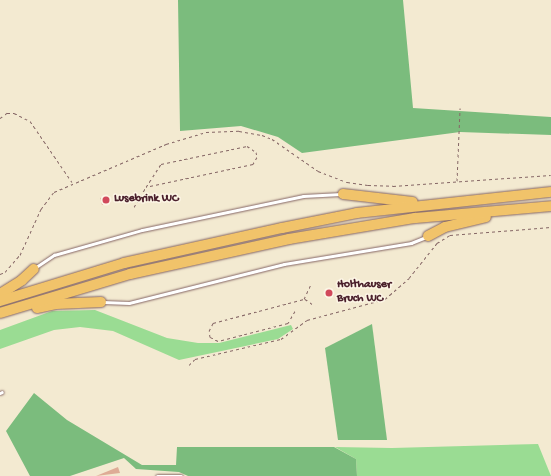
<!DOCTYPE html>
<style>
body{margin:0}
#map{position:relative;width:551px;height:476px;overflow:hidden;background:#f3ead1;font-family:"Gochi Hand",sans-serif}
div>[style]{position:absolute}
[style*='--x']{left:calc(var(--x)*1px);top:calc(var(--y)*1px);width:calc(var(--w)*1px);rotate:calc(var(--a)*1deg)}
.green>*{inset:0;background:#9adc93}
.forest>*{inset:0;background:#7bbc7d}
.building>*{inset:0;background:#deac96;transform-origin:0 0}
.path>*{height:1px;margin-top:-0.5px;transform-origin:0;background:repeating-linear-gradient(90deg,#856665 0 3px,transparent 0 6px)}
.roads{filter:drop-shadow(0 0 1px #856665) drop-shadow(0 0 1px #856665)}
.service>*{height:3px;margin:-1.5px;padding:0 1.5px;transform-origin:1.5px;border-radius:1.5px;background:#fff}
.motorway>*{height:10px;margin:-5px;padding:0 5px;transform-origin:5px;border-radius:5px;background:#f1c36a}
.dots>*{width:11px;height:11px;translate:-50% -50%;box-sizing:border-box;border:2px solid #fcf5e5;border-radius:50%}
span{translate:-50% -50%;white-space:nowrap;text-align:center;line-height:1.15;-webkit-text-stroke:3px #fcf5e5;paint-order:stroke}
.poi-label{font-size:12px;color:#4a1f2b;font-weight:700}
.left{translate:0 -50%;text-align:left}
</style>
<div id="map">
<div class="green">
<i style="clip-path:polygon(95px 310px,167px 338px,198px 343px,219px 343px,291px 325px,293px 329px,278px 339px,179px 360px,113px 331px,80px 327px,54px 330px,0 349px,0 330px,52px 311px)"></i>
<i style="clip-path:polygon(538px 444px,551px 476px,357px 476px,356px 459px,335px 447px,392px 448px)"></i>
</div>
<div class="forest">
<i style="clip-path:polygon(178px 0,403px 0,413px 108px,551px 117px,551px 135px,460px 132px,302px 153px,278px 137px,241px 126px,180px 131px)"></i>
<i style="clip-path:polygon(372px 324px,387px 440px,338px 440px,325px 348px)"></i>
<i style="clip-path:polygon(34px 393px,67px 420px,142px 465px,176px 465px,177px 447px,334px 447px,356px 459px,357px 476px,188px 476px,179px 472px,136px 469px,124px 458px,70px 476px,30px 476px,6px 431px)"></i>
</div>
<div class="building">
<i style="clip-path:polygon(109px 195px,111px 203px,102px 205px,100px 198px)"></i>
<i style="left:333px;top:289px;width:7px;height:9px;rotate:82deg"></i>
<i style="clip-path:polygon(118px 467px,120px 473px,96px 476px)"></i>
</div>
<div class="path">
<i style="--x:0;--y:118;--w:9;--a:-36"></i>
<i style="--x:7;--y:113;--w:7;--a:0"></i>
<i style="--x:14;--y:113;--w:18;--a:27"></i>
<i style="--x:30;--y:121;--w:74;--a:55.5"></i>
<i style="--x:457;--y:181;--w:73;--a:-87.6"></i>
<i style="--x:134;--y:207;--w:23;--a:-59"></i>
<i style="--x:146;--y:187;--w:27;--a:-57"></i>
<i style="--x:161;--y:164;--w:88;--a:-11.8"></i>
<i style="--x:247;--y:146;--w:11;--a:34"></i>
<i style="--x:256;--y:152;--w:5;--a:79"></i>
<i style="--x:257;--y:157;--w:8;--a:120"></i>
<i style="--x:253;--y:164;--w:109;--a:167.9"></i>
<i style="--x:0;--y:274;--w:5;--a:-22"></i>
<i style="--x:5;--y:272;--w:23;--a:-49"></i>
<i style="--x:20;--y:255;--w:51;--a:-65.5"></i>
<i style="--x:41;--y:209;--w:21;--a:-53"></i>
<i style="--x:54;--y:192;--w:122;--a:-23.2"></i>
<i style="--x:166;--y:144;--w:42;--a:-16.7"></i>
<i style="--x:206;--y:132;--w:33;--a:-2"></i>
<i style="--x:239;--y:131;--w:23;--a:10"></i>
<i style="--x:262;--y:135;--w:11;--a:22"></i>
<i style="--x:272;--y:139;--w:56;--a:34.8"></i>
<i style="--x:318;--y:171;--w:31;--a:21"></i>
<i style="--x:347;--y:182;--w:21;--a:8"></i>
<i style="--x:368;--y:185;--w:25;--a:2"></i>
<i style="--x:393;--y:186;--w:158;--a:-4"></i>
<i style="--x:305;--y:299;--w:12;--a:35"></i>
<i style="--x:295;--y:311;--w:14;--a:120"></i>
<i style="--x:288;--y:323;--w:72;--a:165.6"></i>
<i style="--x:218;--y:341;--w:9;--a:-153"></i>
<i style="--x:210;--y:337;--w:6;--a:-99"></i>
<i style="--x:209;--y:331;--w:9;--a:-63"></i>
<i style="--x:213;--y:323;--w:94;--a:-14.8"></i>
<i style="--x:304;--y:299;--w:17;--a:-65"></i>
<i style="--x:189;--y:365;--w:8;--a:-45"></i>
<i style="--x:195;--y:359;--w:88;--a:-13.1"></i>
<i style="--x:281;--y:339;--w:32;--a:-36"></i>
<i style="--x:307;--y:320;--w:81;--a:-15.1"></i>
<i style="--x:385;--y:299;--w:32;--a:-41"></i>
<i style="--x:409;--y:278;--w:45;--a:-51.3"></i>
<i style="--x:437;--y:243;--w:15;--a:-32"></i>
<i style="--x:450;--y:235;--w:101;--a:-4.5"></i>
</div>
<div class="roads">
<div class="service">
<i style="--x:36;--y:267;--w:22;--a:-34"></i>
<i style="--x:54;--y:255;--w:91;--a:-15.9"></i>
<i style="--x:142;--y:230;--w:165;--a:-11.9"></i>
<i style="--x:303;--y:196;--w:38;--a:-3"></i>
<i style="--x:103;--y:302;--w:26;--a:2"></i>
<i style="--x:129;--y:303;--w:160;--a:-14.1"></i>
<i style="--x:284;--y:264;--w:129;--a:-9.4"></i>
<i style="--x:411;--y:243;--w:16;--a:-22"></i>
<i style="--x:0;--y:393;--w:2;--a:-27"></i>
<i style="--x:157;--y:476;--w:24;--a:0"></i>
</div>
<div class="motorway">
<i style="--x:343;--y:194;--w:70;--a:6.5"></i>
<i style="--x:428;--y:236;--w:19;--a:-28"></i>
<i style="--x:445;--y:227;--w:42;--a:-13.7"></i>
<i style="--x:0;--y:294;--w:26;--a:-32"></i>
<i style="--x:22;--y:280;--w:16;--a:-43"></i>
<i style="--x:0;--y:301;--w:130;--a:-17"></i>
<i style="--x:124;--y:263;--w:162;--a:-12.5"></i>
<i style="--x:282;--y:228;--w:76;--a:-11.3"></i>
<i style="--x:357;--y:213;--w:195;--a:-6.2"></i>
<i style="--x:37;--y:308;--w:19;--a:-12"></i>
<i style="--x:56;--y:304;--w:45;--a:-2.5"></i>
<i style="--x:0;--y:313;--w:136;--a:-16.7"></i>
<i style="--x:130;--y:274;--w:163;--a:-12.4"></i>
<i style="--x:289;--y:239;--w:128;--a:-9.5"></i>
<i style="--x:415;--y:218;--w:137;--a:-5"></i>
</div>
</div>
<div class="dots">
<i style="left:106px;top:200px;background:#d1495b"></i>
<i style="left:329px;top:293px;background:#d1495b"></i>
</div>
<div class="poi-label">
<span class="left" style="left:114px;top:200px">Lusebrink WC</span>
<span class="left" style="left:337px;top:293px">Holthauser<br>Bruch WC</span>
</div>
</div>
